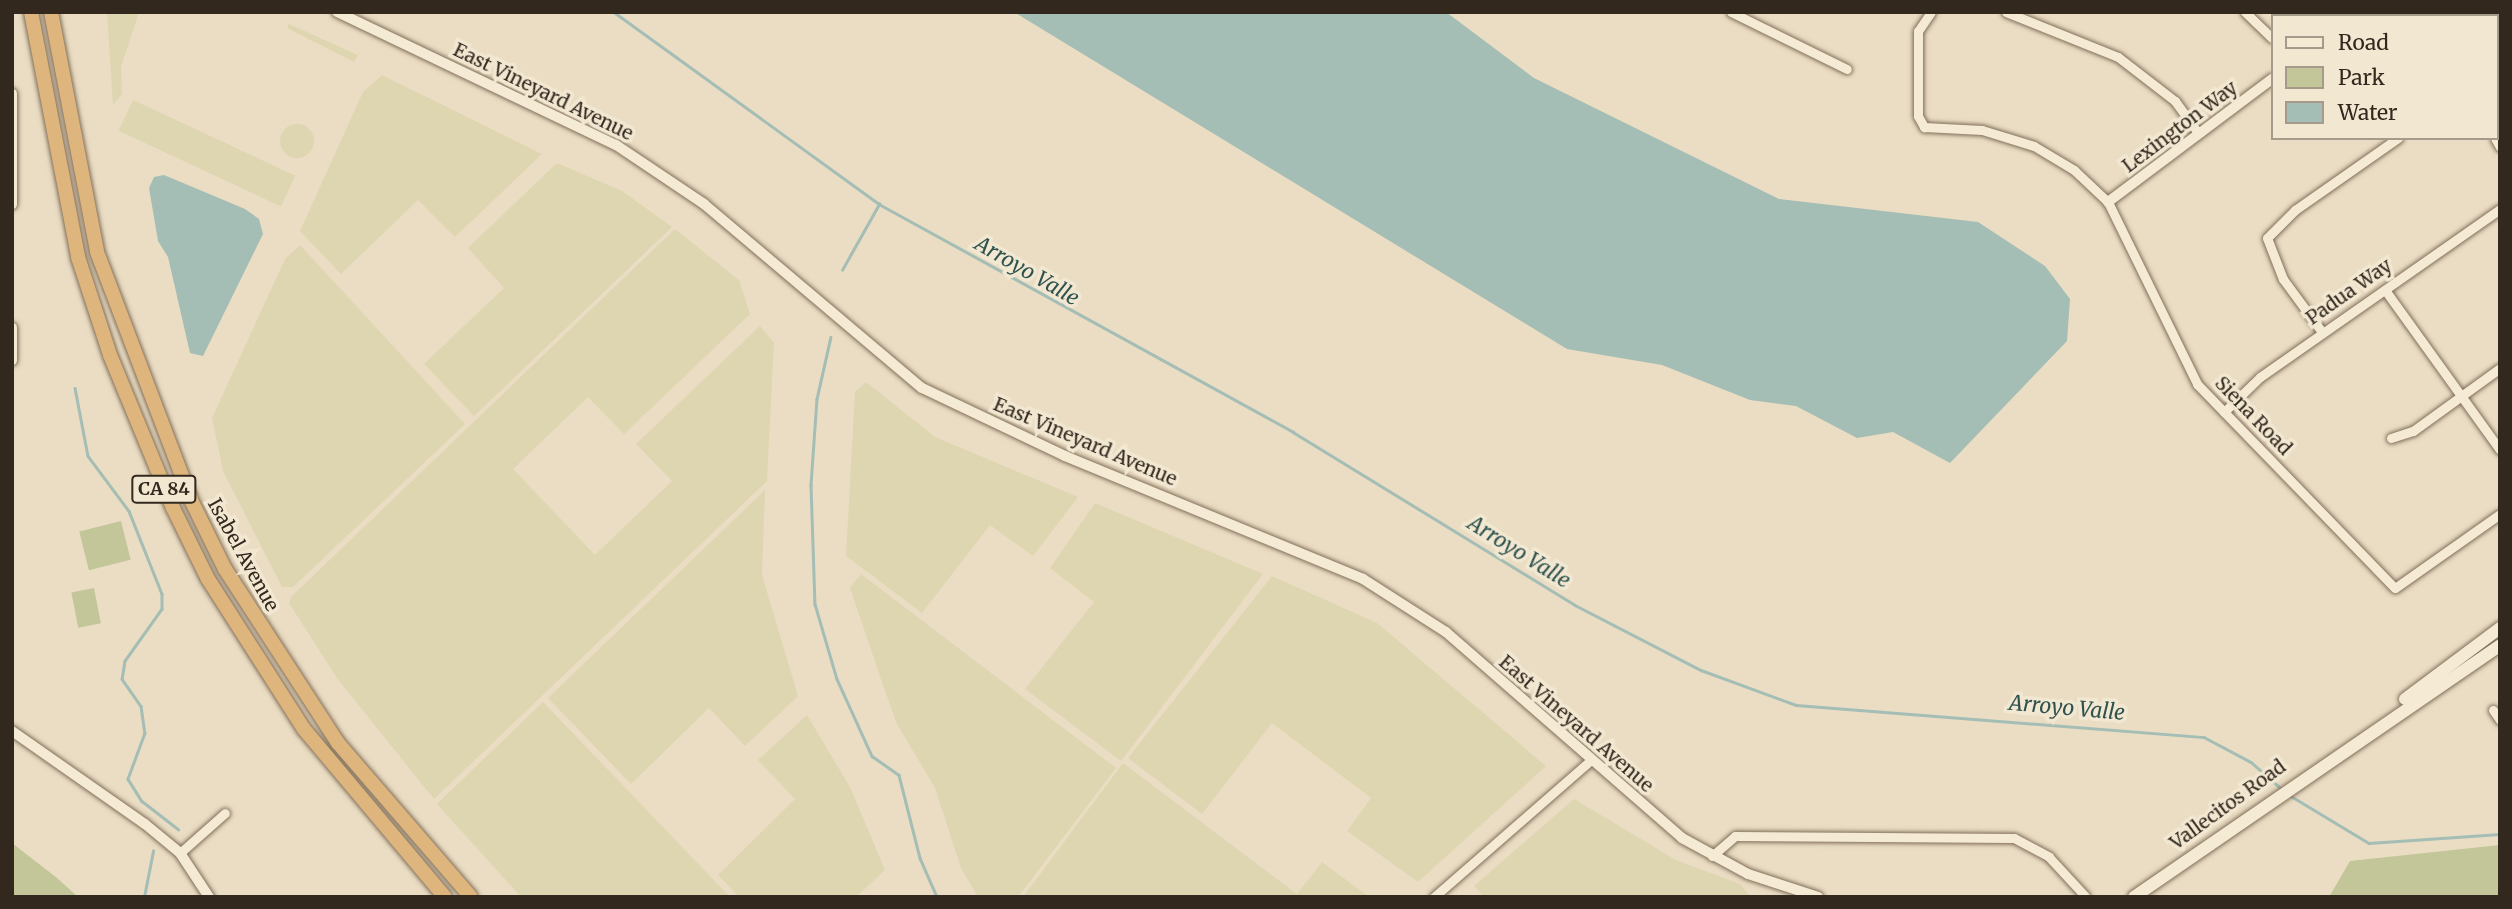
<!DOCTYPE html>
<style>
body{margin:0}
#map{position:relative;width:2512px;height:909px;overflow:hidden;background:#eaddc3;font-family:Merriweather,serif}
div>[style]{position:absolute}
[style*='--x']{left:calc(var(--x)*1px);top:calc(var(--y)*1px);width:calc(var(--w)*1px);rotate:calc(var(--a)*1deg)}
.farmland>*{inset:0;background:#ded6b1;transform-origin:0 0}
.round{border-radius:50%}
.green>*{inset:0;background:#c2c698;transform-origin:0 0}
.water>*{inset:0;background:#a4bdb5}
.stream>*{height:2.5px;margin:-1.25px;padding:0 1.25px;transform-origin:1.25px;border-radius:1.25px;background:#a4bdb5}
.roads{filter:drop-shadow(0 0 2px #826f5b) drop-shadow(0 0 2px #826f5b)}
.minor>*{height:9px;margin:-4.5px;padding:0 4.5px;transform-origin:4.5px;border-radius:4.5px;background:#f5ebd5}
.tertiary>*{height:10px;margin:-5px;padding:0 5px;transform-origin:5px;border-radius:5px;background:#f5ebd5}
.secondary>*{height:12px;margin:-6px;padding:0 6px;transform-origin:6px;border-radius:6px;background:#f5ebd5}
.trunk>*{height:14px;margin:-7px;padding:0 7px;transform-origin:7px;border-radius:7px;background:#deb57c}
span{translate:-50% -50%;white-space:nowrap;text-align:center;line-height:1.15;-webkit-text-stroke:7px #f2e8d2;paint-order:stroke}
.shield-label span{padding:2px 5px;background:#f2e8d2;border:2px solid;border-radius:5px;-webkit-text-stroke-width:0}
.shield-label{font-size:18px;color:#33281e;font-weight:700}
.street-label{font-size:19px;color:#33281e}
.water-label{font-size:21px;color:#2f524e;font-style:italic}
.frame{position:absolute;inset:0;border:14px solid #33281e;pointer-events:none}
.legend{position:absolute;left:2271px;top:14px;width:228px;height:126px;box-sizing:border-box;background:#f2e8d2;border:2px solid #a69b8a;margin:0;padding:9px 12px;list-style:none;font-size:21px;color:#33281e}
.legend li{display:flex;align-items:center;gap:14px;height:35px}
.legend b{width:35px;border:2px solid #a69b8a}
</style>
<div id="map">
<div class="farmland">
<i style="clip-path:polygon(107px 12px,139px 12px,121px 67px,122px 94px,113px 105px)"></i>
<i style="clip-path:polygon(289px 24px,358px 55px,354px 62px,287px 28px)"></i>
<i style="clip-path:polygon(382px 75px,542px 154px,455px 237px,418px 200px,341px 274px,300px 231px,363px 92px)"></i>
<i style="left:133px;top:100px;width:179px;height:34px;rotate:25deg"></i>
<i class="round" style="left:280px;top:124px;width:34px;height:34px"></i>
<i style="clip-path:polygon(557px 163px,622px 191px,672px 227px,474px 416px,424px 364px,504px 288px,468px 248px)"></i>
<i style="clip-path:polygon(675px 229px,739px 280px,750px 314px,624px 434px,588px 397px,513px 469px,595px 555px,672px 481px,636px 444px,760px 326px,774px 343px,767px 481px,434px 799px,337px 678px,289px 603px,291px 597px)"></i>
<i style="clip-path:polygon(300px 245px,465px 424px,293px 587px,282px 587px,223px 471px,212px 418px,285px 259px)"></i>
<i style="clip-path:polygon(866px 382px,935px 437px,1078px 497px,1033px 556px,990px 525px,922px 613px,846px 556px,855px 392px)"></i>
<i style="clip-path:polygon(765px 490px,762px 575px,798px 696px,745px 746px,709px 708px,631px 784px,548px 698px)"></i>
<i style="clip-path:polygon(1095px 503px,1263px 574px,1121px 761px,1025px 689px,1094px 602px,1050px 568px)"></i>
<i style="clip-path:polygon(861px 574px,1116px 768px,1018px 897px,978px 897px,961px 868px,935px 788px,897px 724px,884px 688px,850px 588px)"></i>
<i style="clip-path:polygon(1272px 576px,1377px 623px,1546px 766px,1418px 882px,1347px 831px,1371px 798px,1272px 723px,1202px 814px,1128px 758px)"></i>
<i style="clip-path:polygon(543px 702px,730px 897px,521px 897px,437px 804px)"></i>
<i style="clip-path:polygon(807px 715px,850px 787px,885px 870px,856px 897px,739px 897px,718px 875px,795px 799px,758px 760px)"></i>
<i style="clip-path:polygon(1123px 763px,1297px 894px,1322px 862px,1369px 897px,1023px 897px)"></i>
<i style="clip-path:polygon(1574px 799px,1676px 860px,1740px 884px,1750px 896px,1484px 897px,1474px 886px)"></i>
</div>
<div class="green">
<i style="left:121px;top:521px;width:40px;height:43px;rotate:76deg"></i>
<i style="left:94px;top:588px;width:36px;height:23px;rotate:79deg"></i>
<i style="clip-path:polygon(12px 843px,57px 878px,78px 897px,12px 897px)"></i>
<i style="clip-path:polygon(2500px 845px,2500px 897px,2329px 897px,2350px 861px)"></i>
</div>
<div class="water">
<i style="clip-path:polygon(1014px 12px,1446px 12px,1534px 78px,1779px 199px,1978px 222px,2045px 266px,2070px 299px,2067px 341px,1950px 463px,1893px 432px,1857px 438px,1796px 406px,1750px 400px,1662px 365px,1567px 349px)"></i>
<i style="clip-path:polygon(164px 175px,245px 209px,259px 219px,263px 234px,203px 356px,190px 353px,168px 257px,158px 241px,149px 188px,154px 177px)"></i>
</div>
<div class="stream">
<i style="--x:614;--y:12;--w:327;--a:35.9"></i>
<i style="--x:879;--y:204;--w:473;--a:28.8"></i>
<i style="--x:1293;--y:432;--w:331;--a:31.5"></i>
<i style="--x:1575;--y:605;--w:142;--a:27.3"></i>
<i style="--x:1701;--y:670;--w:101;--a:20.2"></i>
<i style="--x:1796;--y:705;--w:409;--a:4.5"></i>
<i style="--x:2204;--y:737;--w:53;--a:28"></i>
<i style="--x:2251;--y:762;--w:43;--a:41.2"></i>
<i style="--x:842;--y:270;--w:76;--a:-60.7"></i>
<i style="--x:831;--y:337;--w:64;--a:102.7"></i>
<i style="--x:817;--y:399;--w:86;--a:94"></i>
<i style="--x:811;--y:485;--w:119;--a:88.1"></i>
<i style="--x:815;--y:604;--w:78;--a:73.7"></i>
<i style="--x:837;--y:679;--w:85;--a:65.6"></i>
<i style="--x:872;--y:756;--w:33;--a:35"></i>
<i style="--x:899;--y:775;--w:86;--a:75.8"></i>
<i style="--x:920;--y:858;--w:43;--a:66.4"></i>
<i style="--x:75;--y:388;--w:69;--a:79.2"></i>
<i style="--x:88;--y:456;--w:69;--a:53.3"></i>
<i style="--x:129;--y:511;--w:89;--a:68.3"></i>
<i style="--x:162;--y:594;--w:15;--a:90"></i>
<i style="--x:162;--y:609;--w:64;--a:125.4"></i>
<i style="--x:125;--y:661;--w:18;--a:99"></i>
<i style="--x:122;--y:679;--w:33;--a:55"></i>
<i style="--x:141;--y:706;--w:27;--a:82"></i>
<i style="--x:145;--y:733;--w:49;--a:110.3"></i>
<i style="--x:128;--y:779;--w:26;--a:58"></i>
<i style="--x:142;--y:801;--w:46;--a:37.9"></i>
<i style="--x:2291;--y:796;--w:91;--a:31.1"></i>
<i style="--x:2369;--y:843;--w:131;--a:-3.9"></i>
<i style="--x:144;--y:897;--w:47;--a:-78.9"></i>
</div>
<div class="roads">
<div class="minor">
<i style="--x:1731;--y:12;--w:129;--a:26.2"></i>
<i style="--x:1931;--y:12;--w:23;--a:124"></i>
<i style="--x:1918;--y:31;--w:85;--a:90"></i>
<i style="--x:1918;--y:116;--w:13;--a:61"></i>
<i style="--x:1924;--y:127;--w:58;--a:3"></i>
<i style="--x:1982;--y:130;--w:54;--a:17.1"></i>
<i style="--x:2034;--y:146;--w:47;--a:31"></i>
<i style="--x:2074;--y:170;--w:47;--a:43.3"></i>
<i style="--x:2108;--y:202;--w:203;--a:63.9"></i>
<i style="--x:2197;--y:384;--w:284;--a:45.9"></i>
<i style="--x:2395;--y:588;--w:128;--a:-35.2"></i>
<i style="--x:2006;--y:12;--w:121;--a:21.9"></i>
<i style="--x:2118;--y:57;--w:72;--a:37.7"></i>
<i style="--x:2175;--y:101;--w:39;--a:54"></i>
<i style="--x:2245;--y:12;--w:37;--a:44"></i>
<i style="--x:2407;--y:12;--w:5;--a:53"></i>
<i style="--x:2496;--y:72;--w:5;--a:-37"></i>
<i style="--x:12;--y:93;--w:111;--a:90"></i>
<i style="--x:2495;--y:138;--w:10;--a:61"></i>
<i style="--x:2385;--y:290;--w:197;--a:54.3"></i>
<i style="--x:12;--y:327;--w:33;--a:90"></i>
<i style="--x:2322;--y:332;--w:66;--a:-126.3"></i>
<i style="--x:2283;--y:279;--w:44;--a:-111.3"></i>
<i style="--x:2267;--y:238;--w:40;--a:-45"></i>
<i style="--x:2295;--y:210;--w:126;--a:-35"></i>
<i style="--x:2224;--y:412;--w:50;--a:-44.2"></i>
<i style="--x:2260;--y:377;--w:293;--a:-35"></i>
<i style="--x:2391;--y:438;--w:23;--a:-18"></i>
<i style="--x:2413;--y:431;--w:107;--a:-35.9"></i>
<i style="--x:2493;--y:710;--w:12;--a:55"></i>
<i style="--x:180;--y:853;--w:60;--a:-41.6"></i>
<i style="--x:1712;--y:856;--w:30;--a:-41"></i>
<i style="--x:1735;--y:836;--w:279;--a:0.4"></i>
<i style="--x:2014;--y:838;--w:40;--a:28"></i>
<i style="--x:2049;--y:857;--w:53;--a:47.3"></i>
<i style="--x:1434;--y:897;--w:207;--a:-41.1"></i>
</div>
<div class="tertiary">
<i style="--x:337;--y:12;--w:309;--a:25.5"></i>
<i style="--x:616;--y:145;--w:106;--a:33.8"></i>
<i style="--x:704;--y:204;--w:285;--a:40.2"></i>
<i style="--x:922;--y:388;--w:158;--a:25.4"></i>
<i style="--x:1065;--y:456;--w:322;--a:22.4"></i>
<i style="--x:1363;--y:579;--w:98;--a:32.6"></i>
<i style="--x:1446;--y:632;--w:313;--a:41.1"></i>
<i style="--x:1682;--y:838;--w:75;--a:28.6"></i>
<i style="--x:1748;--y:874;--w:74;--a:18.2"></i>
<i style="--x:2364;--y:16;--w:7;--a:-34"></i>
<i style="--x:2108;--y:202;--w:205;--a:-36.9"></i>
<i style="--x:12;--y:731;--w:162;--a:35"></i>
<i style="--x:145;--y:824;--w:45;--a:39.6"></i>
<i style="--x:180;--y:853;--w:53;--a:56.6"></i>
</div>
<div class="secondary">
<i style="--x:2405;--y:699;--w:119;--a:-36.8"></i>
<i style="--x:2134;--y:897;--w:444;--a:-34.5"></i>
</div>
<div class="trunk">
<i style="--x:31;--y:12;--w:249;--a:79.1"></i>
<i style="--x:78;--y:257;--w:103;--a:71.9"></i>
<i style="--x:110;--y:355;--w:165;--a:67.6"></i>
<i style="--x:173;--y:508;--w:79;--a:63.8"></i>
<i style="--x:208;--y:579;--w:178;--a:57.4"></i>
<i style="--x:304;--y:729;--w:219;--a:50"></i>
<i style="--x:51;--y:12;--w:244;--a:79.1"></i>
<i style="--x:97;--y:252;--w:265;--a:69.2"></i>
<i style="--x:191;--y:500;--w:77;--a:63.8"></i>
<i style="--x:225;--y:569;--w:207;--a:57"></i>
<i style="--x:338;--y:743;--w:203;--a:49.2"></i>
</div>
</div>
<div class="shield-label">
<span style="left:164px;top:489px">CA 84</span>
</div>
<div class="street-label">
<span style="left:543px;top:92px;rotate:26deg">East Vineyard Avenue</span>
<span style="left:2180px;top:127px;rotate:-37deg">Lexington Way</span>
<span style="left:2349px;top:292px;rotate:-35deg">Padua Way</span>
<span style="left:2253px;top:416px;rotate:46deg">Siena Road</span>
<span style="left:1085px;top:442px;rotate:23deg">East Vineyard Avenue</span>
<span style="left:243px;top:555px;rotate:61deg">Isabel Avenue</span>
<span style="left:1576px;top:724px;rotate:41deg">East Vineyard Avenue</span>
<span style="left:2228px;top:805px;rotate:-36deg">Vallecitos Road</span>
</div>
<div class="water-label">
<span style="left:1027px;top:271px;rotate:30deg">Arroyo Valle</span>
<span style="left:1519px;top:552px;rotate:32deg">Arroyo Valle</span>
<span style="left:2067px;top:708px;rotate:5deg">Arroyo Valle</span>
</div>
<div class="frame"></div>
<ul class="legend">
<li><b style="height:9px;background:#f5ebd5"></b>Road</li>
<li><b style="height:19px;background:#c2c698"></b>Park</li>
<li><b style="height:19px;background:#a4bdb5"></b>Water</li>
</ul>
</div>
